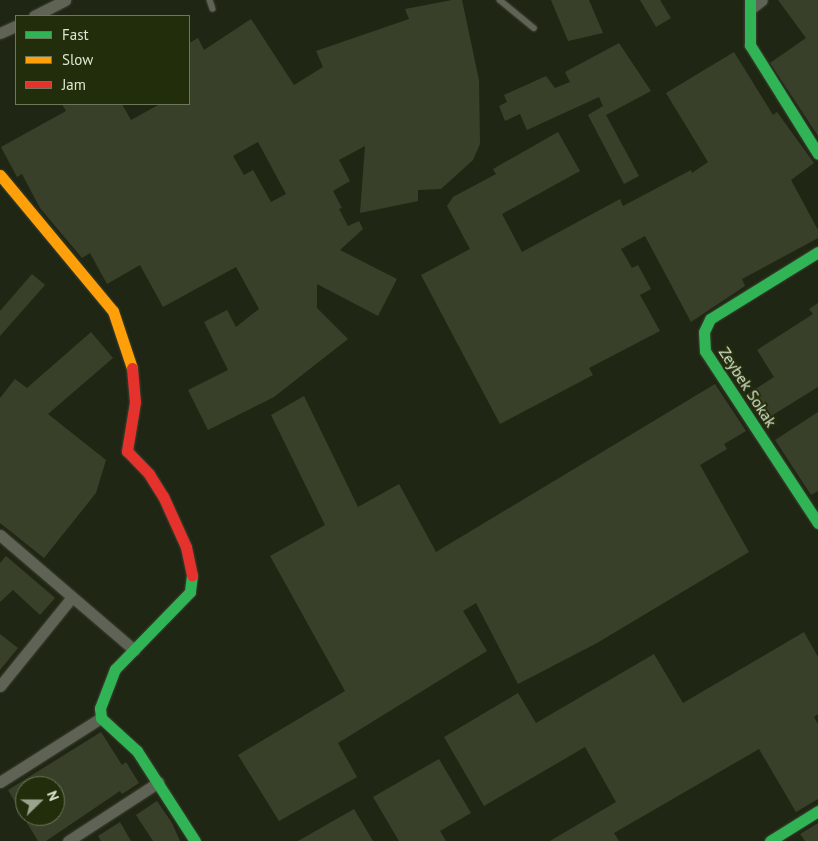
<!DOCTYPE html>
<style>
body{margin:0}
#map{position:relative;width:818px;height:841px;overflow:hidden;background:#1f2613;font-family:"PT Sans",sans-serif}
div>[style]{position:absolute}
[style*='--x']{left:calc(var(--x)*1px);top:calc(var(--y)*1px);width:calc(var(--w)*1px);rotate:calc(var(--a)*1deg)}
.building>*{inset:0;background:#39402a}
.roads{filter:drop-shadow(0 0 1px #3c4233) drop-shadow(0 0 1px #3c4233)}
.lane>*{height:5.5px;margin:-2.75px;padding:0 2.75px;transform-origin:2.75px;border-radius:2.75px;background:#5e6355}
.street>*{height:11px;margin:-5.5px;padding:0 5.5px;transform-origin:5.5px;border-radius:5.5px;background:#5e6355}
.fast>*{height:11px;margin:-5.5px;padding:0 5.5px;transform-origin:5.5px;border-radius:5.5px;background:#30b455}
.slow>*{height:11px;margin:-5.5px;padding:0 5.5px;transform-origin:5.5px;border-radius:5.5px;background:#ff9f0a}
.jam>*{height:11px;margin:-5.5px;padding:0 5.5px;transform-origin:5.5px;border-radius:5.5px;background:#e5322d}
span{translate:-50% -50%;white-space:nowrap;text-align:center;line-height:1.15;-webkit-text-stroke:4px #222e0b;paint-order:stroke}
.street-label{font-size:16px;color:#dde6d1}
.legend{position:absolute;left:15px;top:15px;width:175px;height:90px;box-sizing:border-box;background:#222e0b;border:1px solid #6d785a;margin:0;padding:6px 9px;list-style:none;font-size:15px;color:#dde6d1}
.legend li{display:flex;align-items:center;gap:10px;height:25px}
.legend b{width:25px;border:1px solid #6d785a}
.north{position:absolute;left:15px;top:776px;width:50px;height:50px;box-sizing:border-box;background:#222e0b;border:1px solid #6d785a;border-radius:50%;rotate:68deg;font-size:14px;font-weight:700;line-height:20px;text-align:center;color:#dde6d1}
.north::after{content:'';display:block;margin:auto;width:18px;height:22px;background:#9aa38e;clip-path:polygon(50% 0,100% 100%,50% 72%,0 100%)}
</style>
<div id="map">
<div class="building">
<i style="clip-path:polygon(evenodd,452px 0,462px 0,479px 80px,480px 144px,473px 160px,441px 189px,418px 190px,418px 201px,360px 213px,365px 146px,339px 160px,350px 181px,333px 191px,342px 208px,339px 209px,348px 226px,359px 221px,363px 229px,340px 250px,397px 279px,378px 316px,317px 284px,317px 308px,348px 339px,274px 397px,208px 430px,188px 390px,228px 370px,204px 322px,227px 310px,236px 327px,259px 309px,236px 267px,163px 307px,140px 265px,107px 284px,90px 253px,82px 258px,40px 208px,22px 174px,17px 177px,1px 147px,66px 111px,62px 104px,122px 104px,131px 120px,160px 104px,189px 104px,189px 43px,198px 38px,204px 50px,251px 19px,294px 85px,323px 67px,316px 51px,409px 19px,405px 9px,452px 0,258px 142px,286px 194px,271px 202px,253px 170px,244px 175px,233px 156px,258px 142px)"></i>
<i style="clip-path:polygon(551px 0,589px 0,603px 33px,568px 41px)"></i>
<i style="clip-path:polygon(640px 0,660px 0,671px 18px,656px 27px)"></i>
<i style="clip-path:polygon(778px 0,818px 0,818px 136px,770px 63px,806px 38px)"></i>
<i style="clip-path:polygon(619px 43px,651px 91px,606px 115px,639px 176px,624px 184px,588px 115px,603px 106px,599px 97px,527px 130px,520px 114px,505px 121px,499px 106px,507px 102px,504px 95px,546px 76px,555px 88px,570px 82px,565px 72px)"></i>
<i style="clip-path:polygon(734px 52px,773px 115px,777px 112px,814px 163px,791px 180px,818px 230px,818px 238px,742px 279px,745px 286px,691px 322px,645px 236px,621px 249px,632px 268px,638px 265px,651px 289px,640px 295px,660px 331px,589px 368px,593px 375px,500px 424px,421px 275px,470px 249px,447px 206px,453px 197px,496px 174px,493px 169px,558px 132px,580px 171px,502px 214px,522px 252px,620px 199px,623px 206px,691px 170px,692px 173px,708px 162px,666px 93px)"></i>
<i style="clip-path:polygon(32px 274px,45px 285px,0 336px,0 311px)"></i>
<i style="clip-path:polygon(818px 303px,818px 387px,763px 421px,746px 395px,774px 377px,757px 350px,813px 314px,809px 309px)"></i>
<i style="clip-path:polygon(91px 332px,113px 358px,48px 414px,106px 460px,96px 493px,44px 558px,0 523px,0 398px,15px 379px,27px 388px)"></i>
<i style="clip-path:polygon(715px 384px,746px 431px,724px 444px,727px 449px,700px 465px,749px 552px,597px 643px,518px 684px,476px 603px,463px 611px,487px 651px,338px 743px,357px 777px,279px 821px,238px 755px,345px 691px,270px 556px,325px 525px,271px 415px,304px 396px,358px 507px,399px 484px,436px 552px)"></i>
<i style="clip-path:polygon(818px 412px,818px 491px,811px 495px,775px 440px)"></i>
<i style="clip-path:polygon(6px 556px,55px 598px,40px 615px,13px 590px,0 602px,0 563px)"></i>
<i style="clip-path:polygon(804px 632px,818px 657px,818px 714px,814px 717px,818px 724px,818px 799px,796px 812px,759px 749px,614px 833px,619px 841px,550px 841px,616px 802px,585px 747px,484px 806px,444px 737px,518px 693px,536px 723px,654px 654px,683px 703px)"></i>
<i style="clip-path:polygon(0 634px,18px 648px,0 670px)"></i>
<i style="clip-path:polygon(101px 732px,122px 765px,126px 762px,139px 783px,122px 794px,120px 791px,46px 841px,38px 841px,27px 823px,37px 818px,55px 816px,55px 786px,25px 786px,25px 806px,19px 809px,8px 790px)"></i>
<i style="clip-path:polygon(439px 759px,471px 813px,440px 831px,446px 841px,399px 841px,373px 797px)"></i>
<i style="clip-path:polygon(157px 801px,172px 823px,180px 841px,153px 841px,136px 815px)"></i>
<i style="clip-path:polygon(354px 809px,373px 841px,298px 841px)"></i>
<i style="clip-path:polygon(120px 822px,131px 841px,101px 841px,98px 836px)"></i>
<i style="clip-path:polygon(818px 823px,818px 841px,805px 841px,800px 834px)"></i>
</div>
<div class="roads">
<div class="lane">
<i style="--x:210;--y:0;--w:9;--a:72"></i>
<i style="--x:500;--y:0;--w:44;--a:39.5"></i>
</div>
<div class="street">
<i style="--x:753;--y:7;--w:11;--a:-38"></i>
<i style="--x:34;--y:16;--w:35;--a:-27"></i>
<i style="--x:0;--y:33;--w:17;--a:-24"></i>
<i style="--x:0;--y:535;--w:177;--a:40.6"></i>
<i style="--x:0;--y:686;--w:114;--a:-51"></i>
<i style="--x:0;--y:782;--w:120;--a:-32.4"></i>
<i style="--x:68;--y:841;--w:108;--a:-33"></i>
</div>
<div class="fast">
<i style="--x:750;--y:0;--w:45;--a:90"></i>
<i style="--x:750;--y:45;--w:128;--a:58"></i>
<i style="--x:818;--y:252;--w:127;--a:148.2"></i>
<i style="--x:710;--y:319;--w:14;--a:115"></i>
<i style="--x:704;--y:332;--w:19;--a:87"></i>
<i style="--x:705;--y:351;--w:206;--a:56.7"></i>
<i style="--x:192;--y:575;--w:17;--a:97"></i>
<i style="--x:190;--y:592;--w:107;--a:134.2"></i>
<i style="--x:115;--y:669;--w:42;--a:111"></i>
<i style="--x:100;--y:708;--w:10;--a:84"></i>
<i style="--x:101;--y:718;--w:49;--a:42.5"></i>
<i style="--x:137;--y:751;--w:107;--a:57.2"></i>
<i style="--x:770;--y:841;--w:57;--a:-32"></i>
</div>
<div class="slow">
<i style="--x:0;--y:175;--w:177;--a:50.3"></i>
<i style="--x:113;--y:311;--w:60;--a:71.6"></i>
</div>
<div class="jam">
<i style="--x:132;--y:368;--w:34;--a:85"></i>
<i style="--x:135;--y:402;--w:50;--a:99.3"></i>
<i style="--x:127;--y:451;--w:32;--a:46"></i>
<i style="--x:149;--y:474;--w:26;--a:58"></i>
<i style="--x:163;--y:496;--w:56;--a:65.7"></i>
<i style="--x:186;--y:547;--w:29;--a:78"></i>
</div>
</div>
<div class="street-label">
<span style="left:748px;top:387px;rotate:57deg">Zeybek Sokak</span>
</div>
<ul class="legend">
<li><b style="height:6px;background:#30b455"></b>Fast</li>
<li><b style="height:6px;background:#ff9f0a"></b>Slow</li>
<li><b style="height:6px;background:#e5322d"></b>Jam</li>
</ul>
<div class="north">N</div>
</div>
